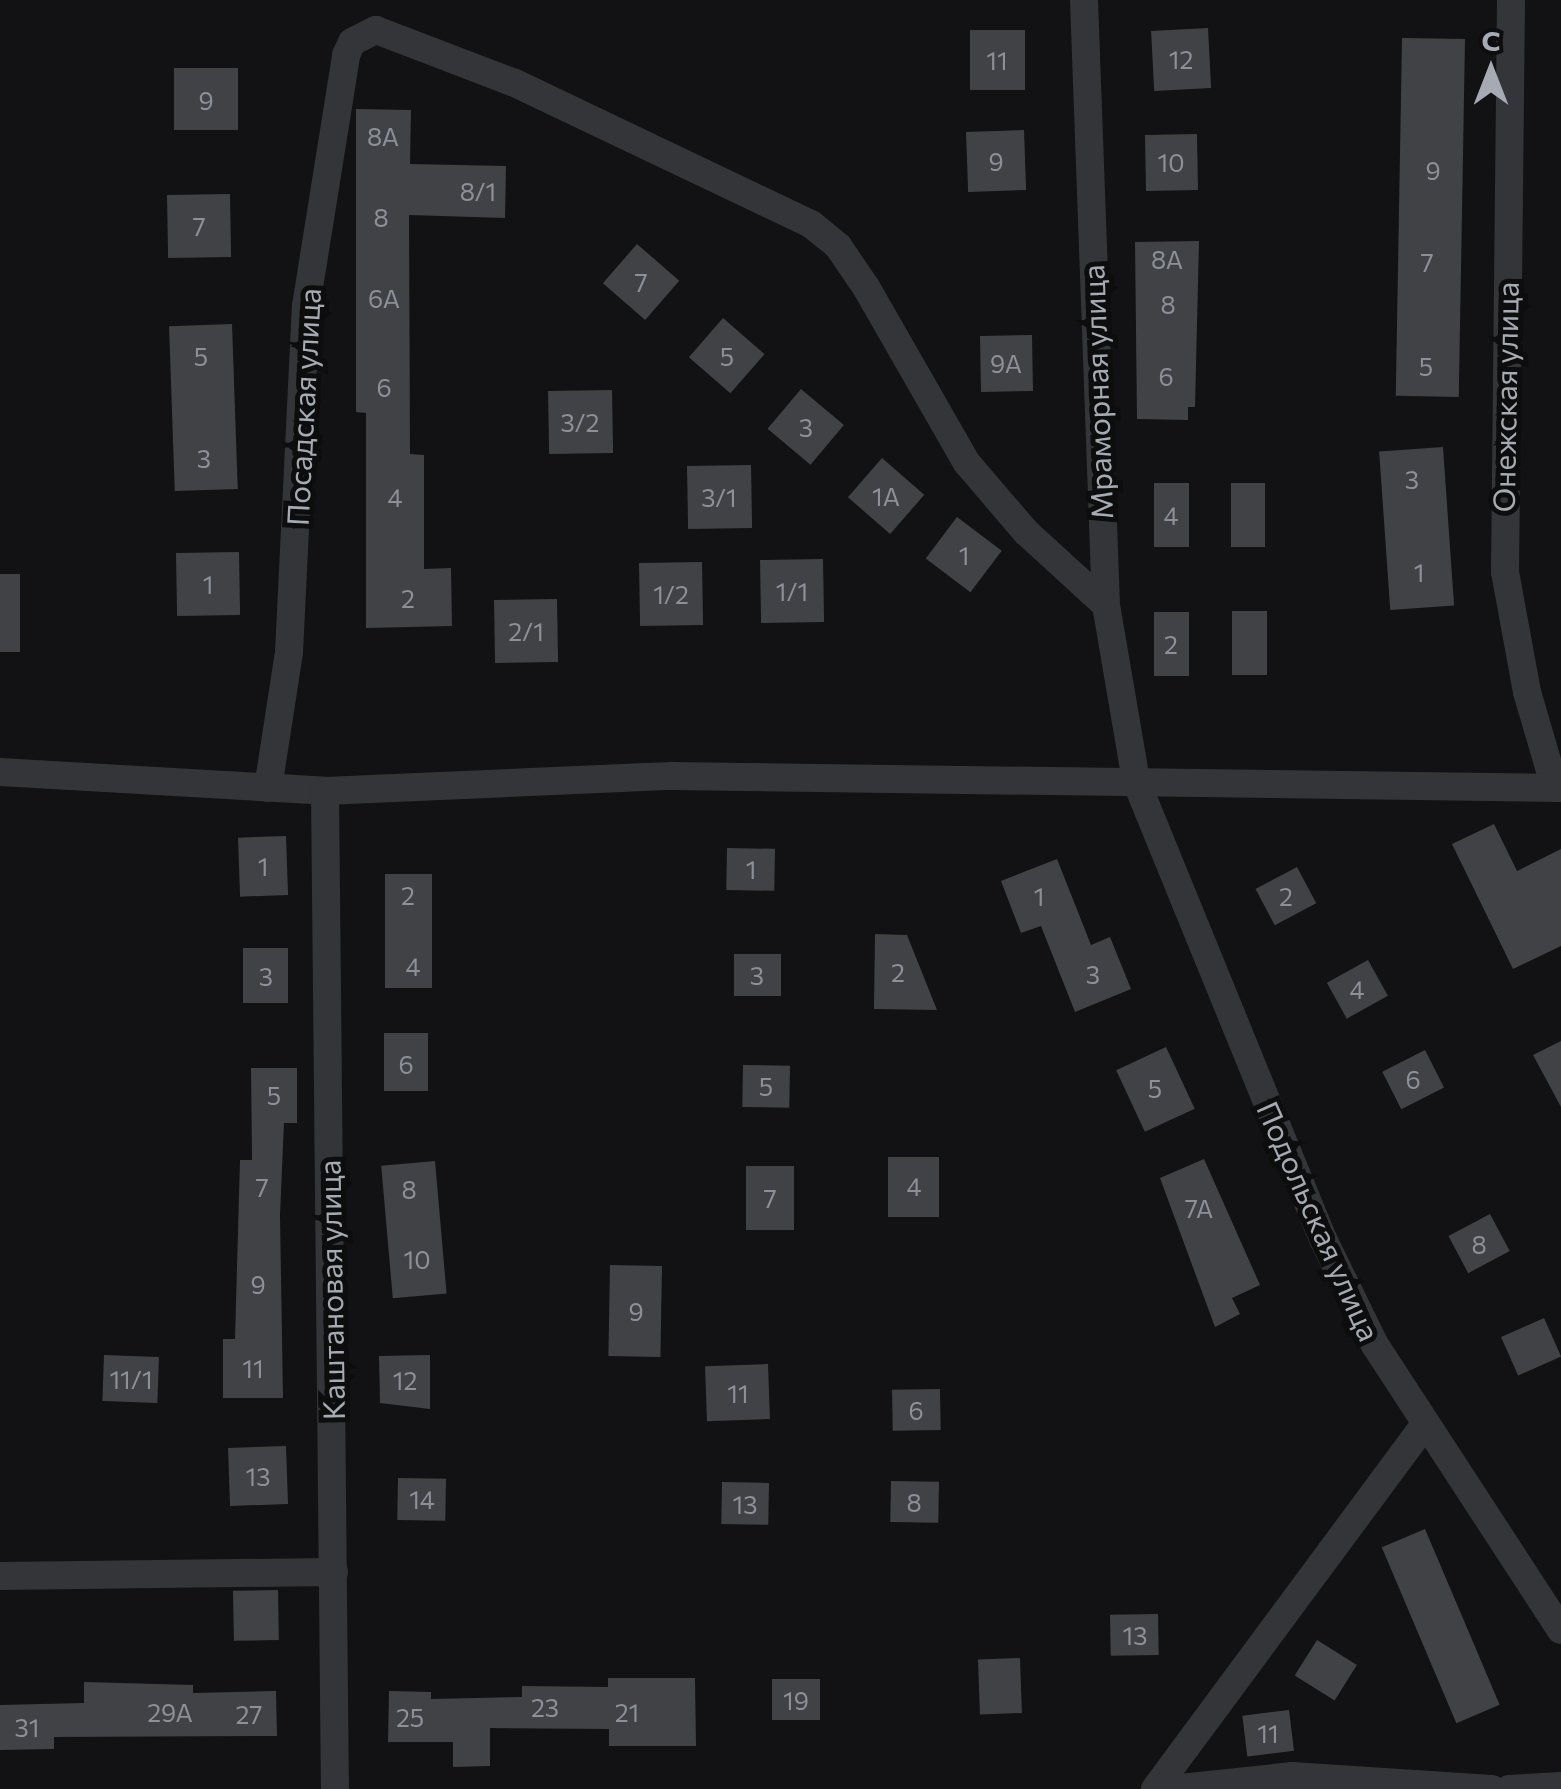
<!DOCTYPE html>
<meta charset="utf-8">
<style>
body{margin:0}
#map{position:relative;width:1561px;height:1789px;overflow:hidden;background:#121214;font-family:Commissioner,sans-serif}
div>[style]{position:absolute}
[style*='--x']{left:calc(var(--x)*1px);top:calc(var(--y)*1px);width:calc(var(--w)*1px);rotate:calc(var(--a)*1deg)}
.building>*{inset:0;background:#414246;transform-origin:0 0}
.minor>*{height:28px;margin:-14px;padding:0 14px;transform-origin:14px;border-radius:14px;background:#333538}
span{translate:-50% -50%;white-space:nowrap;text-align:center;line-height:1.15;-webkit-text-stroke:10px #0d0d0e;paint-order:stroke}
.number-label{font-size:25px;color:#8c9098}
.number-label span{-webkit-text-stroke-width:0}
.street-label{font-size:30px;color:#a5aab3}
.north{position:absolute;left:1441px;top:20px;width:100px;height:100px;-webkit-text-stroke:8px #0d0d0e;paint-order:stroke;rotate:0deg;font-size:28px;font-weight:700;line-height:40px;text-align:center;color:#a5aab3}
.north::after{content:'';display:block;margin:auto;width:35px;height:45px;background:#a5aab3;clip-path:polygon(50% 0,100% 100%,50% 72%,0 100%)}
</style>
<div id="map">
<div class="building">
<i style="left:1208px;top:28px;width:60px;height:57px;rotate:87deg"></i>
<i style="left:970px;top:30px;width:55px;height:60px"></i>
<i style="left:1465px;top:39px;width:358px;height:63px;rotate:91deg"></i>
<i style="left:238px;top:68px;width:62px;height:64px;rotate:90deg"></i>
<i style="clip-path:polygon(356px 109px,411px 110px,410px 164px,506px 166px,505px 218px,409px 215px,410px 454px,424px 455px,424px 569px,451px 568px,452px 626px,366px 628px,366px 413px,356px 412px)"></i>
<i style="left:1024px;top:130px;width:60px;height:58px;rotate:88deg"></i>
<i style="left:1197px;top:134px;width:56px;height:52px;rotate:89deg"></i>
<i style="left:230px;top:194px;width:63px;height:63px;rotate:89deg"></i>
<i style="clip-path:polygon(1199px 241px,1195px 407px,1188px 407px,1188px 420px,1137px 419px,1135px 242px)"></i>
<i style="left:637px;top:244px;width:56px;height:52px;rotate:41deg"></i>
<i style="left:723px;top:318px;width:55px;height:52px;rotate:41deg"></i>
<i style="left:232px;top:324px;width:165px;height:63px;rotate:88deg"></i>
<i style="left:1032px;top:335px;width:56px;height:52px;rotate:89deg"></i>
<i style="left:801px;top:389px;width:56px;height:52px;rotate:40deg"></i>
<i style="left:612px;top:390px;width:63px;height:64px;rotate:89deg"></i>
<i style="left:1443px;top:447px;width:159px;height:64px;rotate:86deg"></i>
<i style="left:882px;top:458px;width:56px;height:52px;rotate:41deg"></i>
<i style="left:751px;top:465px;width:63px;height:64px;rotate:89deg"></i>
<i style="left:1154px;top:483px;width:35px;height:64px"></i>
<i style="left:1231px;top:483px;width:34px;height:64px"></i>
<i style="left:957px;top:517px;width:56px;height:52px;rotate:37deg"></i>
<i style="left:239px;top:552px;width:63px;height:63px;rotate:89deg"></i>
<i style="left:823px;top:559px;width:63px;height:63px;rotate:89deg"></i>
<i style="left:702px;top:562px;width:63px;height:63px;rotate:89deg"></i>
<i style="left:0;top:574px;width:20px;height:78px"></i>
<i style="left:557px;top:599px;width:63px;height:63px;rotate:89deg"></i>
<i style="left:1232px;top:611px;width:35px;height:64px"></i>
<i style="left:1189px;top:612px;width:64px;height:35px;rotate:90deg"></i>
<i style="clip-path:polygon(1494px 824px,1517px 871px,1561px 849px,1561px 946px,1513px 969px,1452px 844px)"></i>
<i style="left:286px;top:836px;width:59px;height:48px;rotate:88deg"></i>
<i style="left:727px;top:848px;width:48px;height:42px;rotate:1deg"></i>
<i style="clip-path:polygon(1057px 859px,1091px 945px,1110px 937px,1131px 989px,1075px 1012px,1041px 926px,1021px 933px,1001px 881px)"></i>
<i style="left:1297px;top:867px;width:41px;height:47px;rotate:62deg"></i>
<i style="left:385px;top:874px;width:47px;height:114px"></i>
<i style="clip-path:polygon(875px 934px,907px 935px,937px 1010px,874px 1009px)"></i>
<i style="left:243px;top:948px;width:45px;height:55px"></i>
<i style="left:734px;top:954px;width:47px;height:42px"></i>
<i style="left:1368px;top:960px;width:41px;height:47px;rotate:61deg"></i>
<i style="left:384px;top:1033px;width:44px;height:58px"></i>
<i style="clip-path:polygon(1561px 1041px,1561px 1107px,1533px 1055px)"></i>
<i style="left:1166px;top:1047px;width:68px;height:55px;rotate:65deg"></i>
<i style="left:1425px;top:1050px;width:42px;height:48px;rotate:63deg"></i>
<i style="left:743px;top:1065px;width:47px;height:42px;rotate:1deg"></i>
<i style="clip-path:polygon(251px 1068px,297px 1068px,297px 1123px,284px 1123px,280px 1215px,283px 1398px,223px 1398px,223px 1339px,235px 1339px,240px 1160px,252px 1160px)"></i>
<i style="left:888px;top:1157px;width:51px;height:60px"></i>
<i style="clip-path:polygon(1204px 1159px,1260px 1285px,1232px 1298px,1240px 1314px,1215px 1327px,1160px 1178px)"></i>
<i style="left:435px;top:1161px;width:133px;height:54px;rotate:85deg"></i>
<i style="left:746px;top:1166px;width:48px;height:64px"></i>
<i style="left:1490px;top:1214px;width:42px;height:47px;rotate:62deg"></i>
<i style="left:610px;top:1265px;width:52px;height:91px;rotate:1deg"></i>
<i style="left:1544px;top:1318px;width:42px;height:47px;rotate:66deg"></i>
<i style="left:104px;top:1355px;width:55px;height:46px;rotate:2deg"></i>
<i style="clip-path:polygon(430px 1355px,430px 1409px,380px 1403px,379px 1356px)"></i>
<i style="left:768px;top:1364px;width:55px;height:63px;rotate:88deg"></i>
<i style="left:940px;top:1389px;width:41px;height:48px;rotate:89deg"></i>
<i style="left:286px;top:1446px;width:58px;height:58px;rotate:88deg"></i>
<i style="left:398px;top:1478px;width:48px;height:42px;rotate:1deg"></i>
<i style="left:891px;top:1481px;width:48px;height:41px;rotate:1deg"></i>
<i style="left:722px;top:1482px;width:47px;height:42px;rotate:1deg"></i>
<i style="left:1425px;top:1529px;width:191px;height:47px;rotate:67deg"></i>
<i style="left:278px;top:1590px;width:50px;height:45px;rotate:89deg"></i>
<i style="left:1158px;top:1614px;width:41px;height:48px;rotate:89deg"></i>
<i style="left:1317px;top:1640px;width:47px;height:42px;rotate:32deg"></i>
<i style="left:1020px;top:1658px;width:55px;height:42px;rotate:88deg"></i>
<i style="clip-path:polygon(608px 1678px,695px 1678px,696px 1746px,609px 1746px,609px 1729px,490px 1728px,490px 1766px,453px 1767px,453px 1742px,388px 1742px,389px 1691px,431px 1692px,431px 1699px,522px 1697px,522px 1686px,608px 1687px)"></i>
<i style="left:772px;top:1679px;width:48px;height:41px"></i>
<i style="clip-path:polygon(84px 1682px,193px 1685px,193px 1693px,276px 1691px,277px 1736px,54px 1737px,54px 1749px,0 1750px,0 1705px,84px 1703px)"></i>
<i style="left:1289px;top:1710px;width:41px;height:47px;rotate:83deg"></i>
</div>
<div class="minor">
<i style="--x:1084;--y:0;--w:605;--a:87.92"></i>
<i style="--x:1106;--y:605;--w:179;--a:80.3"></i>
<i style="--x:1136;--y:781;--w:495;--a:67.8"></i>
<i style="--x:1323;--y:1239;--w:118;--a:63.9"></i>
<i style="--x:1375;--y:1345;--w:340;--a:56.9"></i>
<i style="--x:1511;--y:0;--w:572;--a:90.6"></i>
<i style="--x:1505;--y:572;--w:122;--a:79.6"></i>
<i style="--x:1527;--y:692;--w:100;--a:73.7"></i>
<i style="--x:0;--y:772;--w:326;--a:3.3"></i>
<i style="--x:325;--y:791;--w:347;--a:-2.5"></i>
<i style="--x:672;--y:776;--w:889;--a:0.77"></i>
<i style="--x:268;--y:788;--w:138;--a:-81.2"></i>
<i style="--x:289;--y:652;--w:346;--a:-87.2"></i>
<i style="--x:306;--y:306;--w:254;--a:-80.9"></i>
<i style="--x:346;--y:55;--w:14;--a:-65"></i>
<i style="--x:352;--y:42;--w:27;--a:-27"></i>
<i style="--x:376;--y:30;--w:149;--a:20.9"></i>
<i style="--x:515;--y:83;--w:328;--a:25.5"></i>
<i style="--x:811;--y:224;--w:35;--a:39"></i>
<i style="--x:838;--y:246;--w:50;--a:55.7"></i>
<i style="--x:866;--y:287;--w:203;--a:60.2"></i>
<i style="--x:967;--y:463;--w:91;--a:49.5"></i>
<i style="--x:1026;--y:532;--w:108;--a:42.4"></i>
<i style="--x:325;--y:791;--w:998;--a:89.43"></i>
<i style="--x:0;--y:1576;--w:334;--a:-0.7"></i>
<i style="--x:1155;--y:1789;--w:453;--a:-53.5"></i>
<i style="--x:1171;--y:1789;--w:122;--a:-6.1"></i>
<i style="--x:1292;--y:1776;--w:200;--a:3.7"></i>
<i style="--x:1509;--y:1789;--w:52;--a:-3.3"></i>
</div>
<div class="number-label">
<span style="left:1181px;top:59px">12</span>
<span style="left:997px;top:60px">11</span>
<span style="left:206px;top:100px">9</span>
<span style="left:383px;top:136px">8А</span>
<span style="left:996px;top:161px">9</span>
<span style="left:1171px;top:162px">10</span>
<span style="left:1433px;top:170px">9</span>
<span style="left:478px;top:191px">8/1</span>
<span style="left:381px;top:217px">8</span>
<span style="left:199px;top:226px">7</span>
<span style="left:1167px;top:259px">8А</span>
<span style="left:1427px;top:262px">7</span>
<span style="left:641px;top:282px">7</span>
<span style="left:384px;top:298px">6А</span>
<span style="left:1168px;top:304px">8</span>
<span style="left:201px;top:356px">5</span>
<span style="left:727px;top:356px">5</span>
<span style="left:1006px;top:363px">9А</span>
<span style="left:1426px;top:366px">5</span>
<span style="left:1166px;top:376px">6</span>
<span style="left:384px;top:387px">6</span>
<span style="left:580px;top:422px">3/2</span>
<span style="left:806px;top:427px">3</span>
<span style="left:204px;top:458px">3</span>
<span style="left:1412px;top:479px">3</span>
<span style="left:886px;top:496px">1А</span>
<span style="left:395px;top:497px">4</span>
<span style="left:719px;top:497px">3/1</span>
<span style="left:1171px;top:515px">4</span>
<span style="left:964px;top:555px">1</span>
<span style="left:1419px;top:572px">1</span>
<span style="left:208px;top:584px">1</span>
<span style="left:792px;top:591px">1/1</span>
<span style="left:671px;top:594px">1/2</span>
<span style="left:408px;top:598px">2</span>
<span style="left:526px;top:631px">2/1</span>
<span style="left:1171px;top:644px">2</span>
<span style="left:263px;top:866px">1</span>
<span style="left:751px;top:869px">1</span>
<span style="left:408px;top:895px">2</span>
<span style="left:1039px;top:896px">1</span>
<span style="left:1286px;top:896px">2</span>
<span style="left:413px;top:966px">4</span>
<span style="left:898px;top:972px">2</span>
<span style="left:1093px;top:974px">3</span>
<span style="left:757px;top:975px">3</span>
<span style="left:266px;top:976px">3</span>
<span style="left:1357px;top:989px">4</span>
<span style="left:406px;top:1064px">6</span>
<span style="left:1413px;top:1079px">6</span>
<span style="left:766px;top:1086px">5</span>
<span style="left:1155px;top:1088px">5</span>
<span style="left:274px;top:1095px">5</span>
<span style="left:914px;top:1186px">4</span>
<span style="left:262px;top:1187px">7</span>
<span style="left:409px;top:1189px">8</span>
<span style="left:770px;top:1198px">7</span>
<span style="left:1199px;top:1208px">7А</span>
<span style="left:1479px;top:1244px">8</span>
<span style="left:417px;top:1259px">10</span>
<span style="left:258px;top:1284px">9</span>
<span style="left:636px;top:1311px">9</span>
<span style="left:253px;top:1368px">11</span>
<span style="left:131px;top:1379px">11/1</span>
<span style="left:405px;top:1380px">12</span>
<span style="left:738px;top:1393px">11</span>
<span style="left:916px;top:1410px">6</span>
<span style="left:258px;top:1476px">13</span>
<span style="left:422px;top:1499px">14</span>
<span style="left:914px;top:1502px">8</span>
<span style="left:745px;top:1504px">13</span>
<span style="left:1135px;top:1635px">13</span>
<span style="left:796px;top:1700px">19</span>
<span style="left:545px;top:1707px">23</span>
<span style="left:170px;top:1712px">29А</span>
<span style="left:627px;top:1712px">21</span>
<span style="left:249px;top:1714px">27</span>
<span style="left:410px;top:1717px">25</span>
<span style="left:27px;top:1727px">31</span>
<span style="left:1268px;top:1733px">11</span>
</div>
<div class="street-label">
<span style="left:1097px;top:392px;rotate:-92deg">Мраморная улица</span>
<span style="left:1505px;top:397px;rotate:-89deg">Онежская улица</span>
<span style="left:303px;top:407px;rotate:-87deg">Посадская улица</span>
<span style="left:1319px;top:1221px;rotate:66deg">Подольская улица</span>
<span style="left:331px;top:1290px;rotate:-91deg">Каштановая улица</span>
</div>
<div class="north">С</div>
</div>
